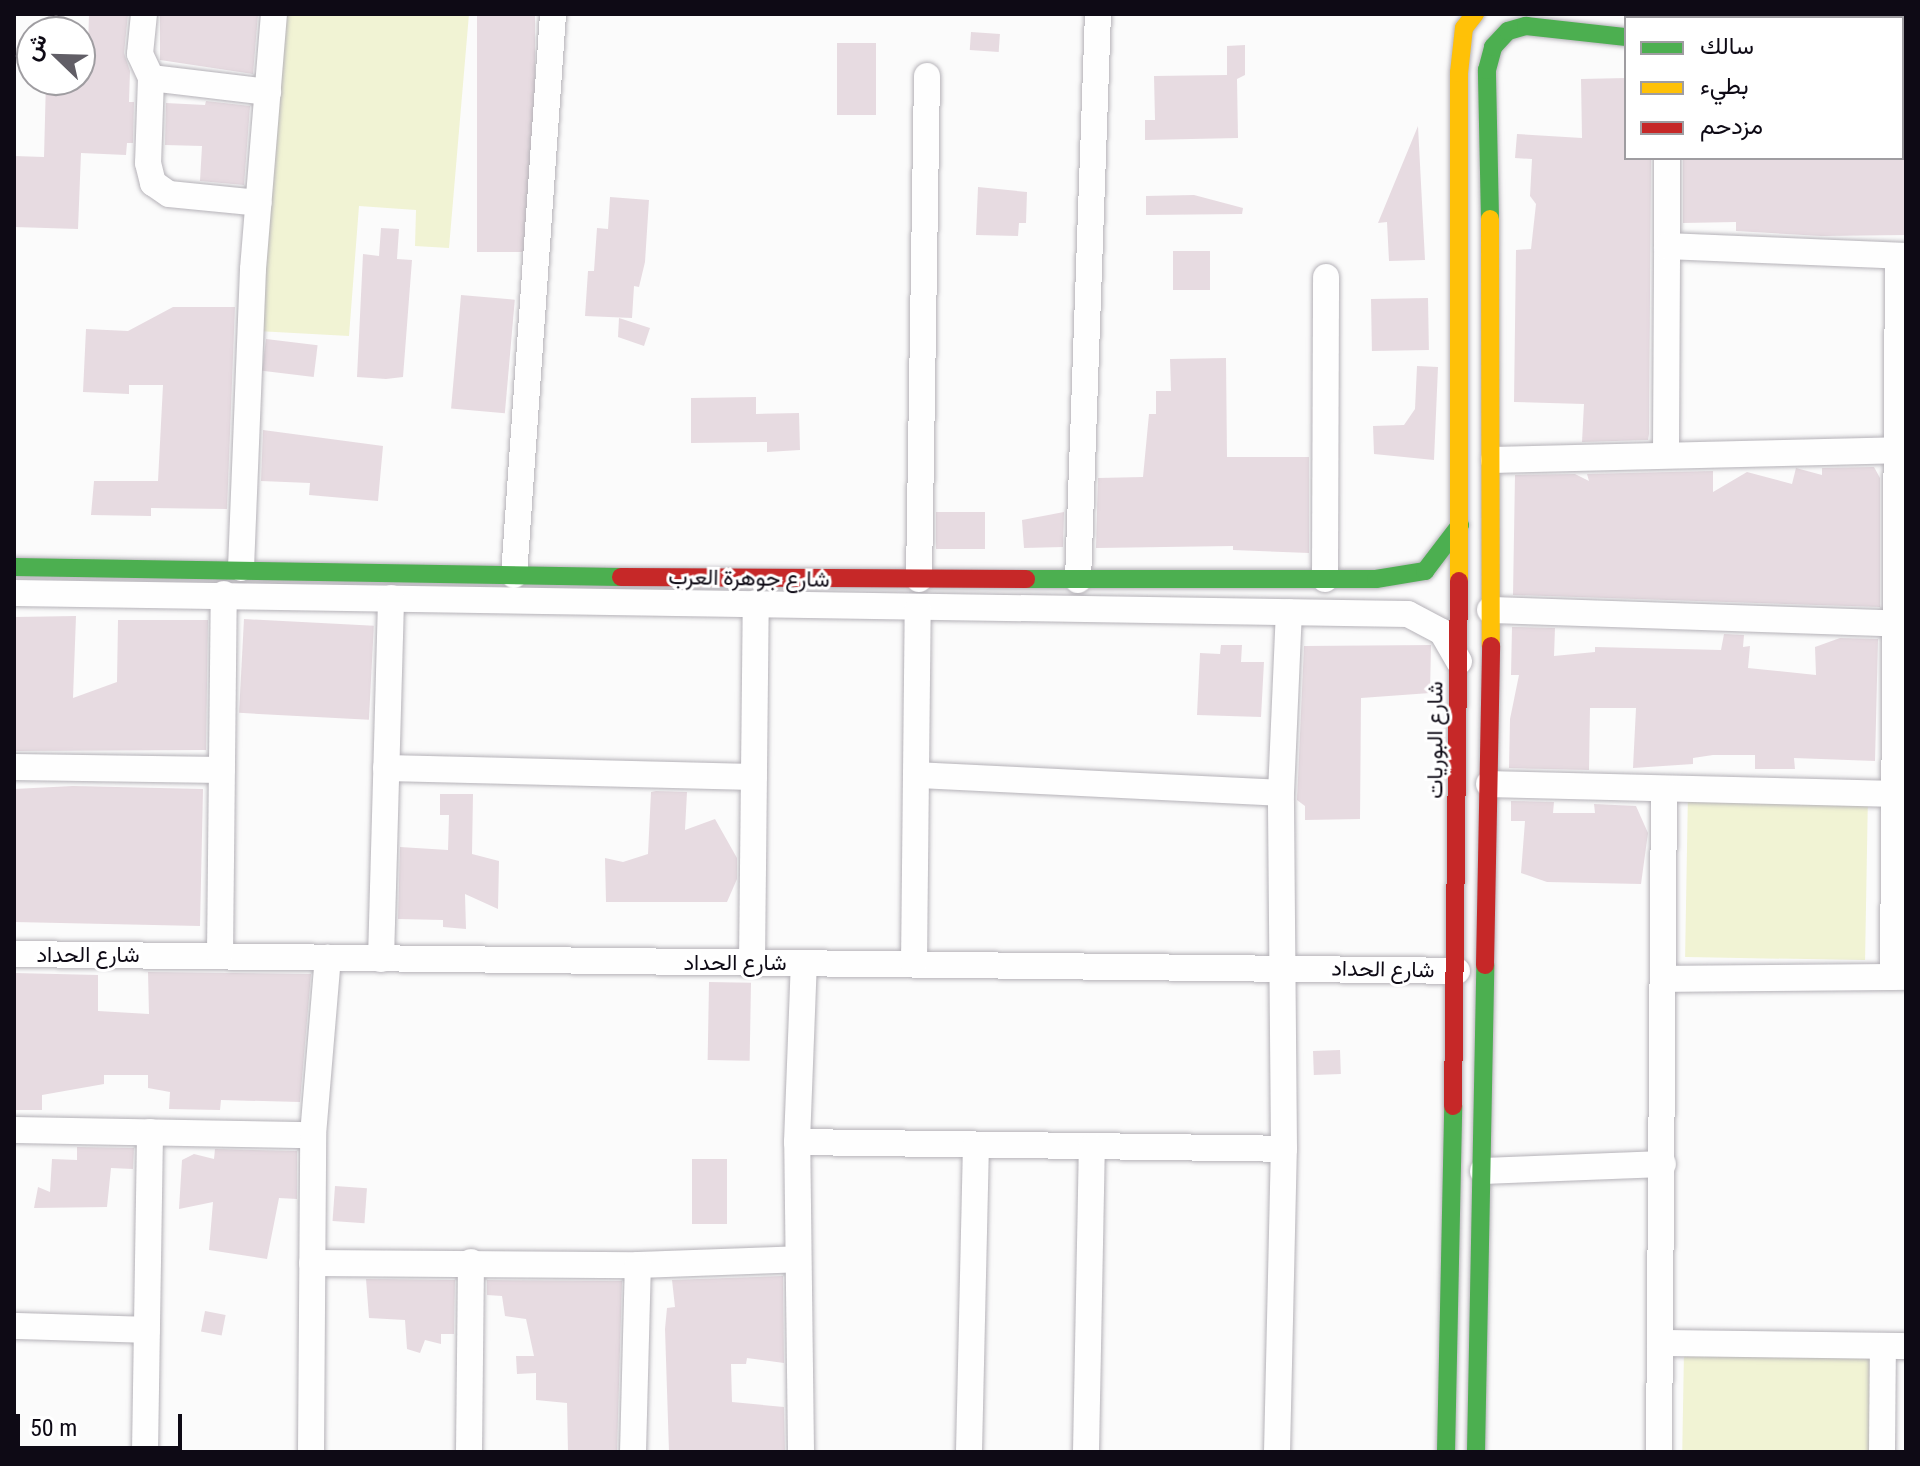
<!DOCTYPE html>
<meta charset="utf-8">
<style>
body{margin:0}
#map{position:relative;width:1920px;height:1466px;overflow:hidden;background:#fbfbfb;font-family:"Roboto Condensed",Vazirmatn,sans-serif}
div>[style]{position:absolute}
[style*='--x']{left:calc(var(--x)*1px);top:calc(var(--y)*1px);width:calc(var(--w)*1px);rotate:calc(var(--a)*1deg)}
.green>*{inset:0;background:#f1f3d4;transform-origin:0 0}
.building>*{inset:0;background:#e7dbe1;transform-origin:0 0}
.roads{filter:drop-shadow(0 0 2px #b5b2b8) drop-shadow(0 0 2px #b5b2b8)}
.street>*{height:26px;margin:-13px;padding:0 13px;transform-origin:13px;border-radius:13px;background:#fefefe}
.fast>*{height:18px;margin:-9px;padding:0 9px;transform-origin:9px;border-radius:9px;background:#4caf50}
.slow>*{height:18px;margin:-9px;padding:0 9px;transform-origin:9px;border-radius:9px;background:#ffc107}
.jam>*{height:18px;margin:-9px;padding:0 9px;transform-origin:9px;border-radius:9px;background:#c62828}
span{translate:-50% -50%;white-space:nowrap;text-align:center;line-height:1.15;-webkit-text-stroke:6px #fff;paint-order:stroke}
.street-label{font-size:22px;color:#0e0a15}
.frame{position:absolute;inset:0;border:16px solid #0e0a15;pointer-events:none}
.legend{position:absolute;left:1624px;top:16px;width:280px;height:144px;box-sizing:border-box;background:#fff;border:2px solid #9f9da1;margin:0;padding:10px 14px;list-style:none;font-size:24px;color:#0e0a15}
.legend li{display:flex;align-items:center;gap:16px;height:40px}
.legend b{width:40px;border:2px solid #9f9da1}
.north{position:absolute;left:16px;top:16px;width:80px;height:80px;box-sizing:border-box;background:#fff;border:2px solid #9f9da1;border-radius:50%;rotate:293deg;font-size:22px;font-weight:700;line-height:32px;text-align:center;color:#0e0a15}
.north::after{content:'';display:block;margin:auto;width:28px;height:36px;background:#615e66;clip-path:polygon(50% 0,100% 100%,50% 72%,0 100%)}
.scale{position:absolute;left:16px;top:1414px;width:166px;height:36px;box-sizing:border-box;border:4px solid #0e0a15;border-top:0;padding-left:10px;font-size:24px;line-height:28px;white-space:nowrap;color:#0e0a15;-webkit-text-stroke:6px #fff;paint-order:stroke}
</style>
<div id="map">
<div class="green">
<i style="clip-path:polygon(283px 14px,469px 14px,449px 248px,415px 246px,416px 210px,359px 206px,349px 336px,257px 331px)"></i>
<i style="left:1688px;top:791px;width:180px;height:166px;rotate:1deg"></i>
<i style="left:1684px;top:1351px;width:188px;height:101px;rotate:1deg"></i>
</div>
<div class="building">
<i style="clip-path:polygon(89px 14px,128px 14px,124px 53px,130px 71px,129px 102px,134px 102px,133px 143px,127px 143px,126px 155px,81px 153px,78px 229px,14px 227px,14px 156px,44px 157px,46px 80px,80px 80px,80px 47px,88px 47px)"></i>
<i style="clip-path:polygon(160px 14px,258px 14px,253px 74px,160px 60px)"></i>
<i style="left:477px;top:14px;width:58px;height:238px"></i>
<i style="left:971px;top:32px;width:29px;height:18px;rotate:4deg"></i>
<i style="left:837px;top:43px;width:39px;height:72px"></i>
<i style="clip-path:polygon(1245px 45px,1245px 75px,1237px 79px,1238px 138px,1145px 140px,1145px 120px,1155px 120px,1154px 76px,1227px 75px,1227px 46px)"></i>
<i style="clip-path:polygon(1626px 78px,1626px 158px,1651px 158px,1649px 434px,1648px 440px,1582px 442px,1584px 404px,1514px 402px,1516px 250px,1531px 249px,1536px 204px,1530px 196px,1532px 159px,1515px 158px,1517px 134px,1582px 138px,1581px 79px)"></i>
<i style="clip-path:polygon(206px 101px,250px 106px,244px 185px,200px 181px,202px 146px,165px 145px,166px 103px,205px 105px)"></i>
<i style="clip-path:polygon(1418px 126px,1425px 260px,1389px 261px,1387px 222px,1378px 223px)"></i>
<i style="clip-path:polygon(1683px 158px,1906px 158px,1906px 235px,1821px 236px,1736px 231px,1736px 222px,1683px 223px)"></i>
<i style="clip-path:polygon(978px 187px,1027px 192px,1026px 223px,1019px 223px,1018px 236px,976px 235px)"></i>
<i style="clip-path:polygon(1194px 195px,1243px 208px,1242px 214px,1146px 215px,1146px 196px)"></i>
<i style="clip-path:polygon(610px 197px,649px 200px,645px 262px,639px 287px,634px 286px,632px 318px,585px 316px,588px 271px,594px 271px,597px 228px,608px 229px)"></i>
<i style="clip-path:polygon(381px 228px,399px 229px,397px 259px,412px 260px,403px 377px,386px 379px,357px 377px,363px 254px,379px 256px)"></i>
<i style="left:1173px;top:251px;width:37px;height:39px"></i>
<i style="left:461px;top:295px;width:54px;height:114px;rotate:5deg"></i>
<i style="left:1428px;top:298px;width:52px;height:57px;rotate:89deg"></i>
<i style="clip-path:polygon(173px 307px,235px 307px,227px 509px,151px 508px,151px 516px,91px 515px,94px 481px,158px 481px,163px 385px,129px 385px,129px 394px,83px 392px,86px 329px,128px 331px)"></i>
<i style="clip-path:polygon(619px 318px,650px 328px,644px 346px,618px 337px)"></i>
<i style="left:266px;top:339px;width:52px;height:32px;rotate:7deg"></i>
<i style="clip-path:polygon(1226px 358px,1227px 457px,1309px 457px,1309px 553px,1233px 550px,1233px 546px,1096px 548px,1098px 478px,1143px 477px,1149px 414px,1156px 414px,1156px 391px,1171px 391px,1170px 359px)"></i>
<i style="clip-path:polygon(1417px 366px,1438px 367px,1434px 460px,1374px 454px,1373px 426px,1404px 425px,1415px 409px)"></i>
<i style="clip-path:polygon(756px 397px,756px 414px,799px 413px,800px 450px,767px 452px,767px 442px,691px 443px,691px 398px)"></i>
<i style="clip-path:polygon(263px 430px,383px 446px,378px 501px,309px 495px,310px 483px,261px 481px)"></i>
<i style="clip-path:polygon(1874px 467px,1880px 478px,1880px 607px,1513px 595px,1515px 475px,1575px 474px,1589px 481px,1587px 474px,1713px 471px,1713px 492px,1747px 472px,1792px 484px,1796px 468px,1822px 475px,1822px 468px)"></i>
<i style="left:936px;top:512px;width:49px;height:37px"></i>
<i style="clip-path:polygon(1064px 512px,1063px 547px,1024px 548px,1022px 520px)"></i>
<i style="clip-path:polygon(76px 616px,73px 698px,117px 682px,118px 620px,208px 620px,206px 750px,14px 751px,14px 617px)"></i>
<i style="left:244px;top:619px;width:130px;height:94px;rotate:3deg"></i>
<i style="clip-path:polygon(1512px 627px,1555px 628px,1554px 656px,1595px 652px,1595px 647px,1721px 650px,1724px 634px,1744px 635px,1743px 647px,1750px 646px,1748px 668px,1816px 675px,1815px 647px,1840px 638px,1878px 639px,1875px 761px,1794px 758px,1795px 769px,1755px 769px,1755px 755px,1713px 755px,1693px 758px,1693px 764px,1633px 768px,1636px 708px,1590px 708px,1589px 770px,1509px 768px,1510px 719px,1519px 675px,1511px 675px)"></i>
<i style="clip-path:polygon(1221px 645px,1242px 645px,1241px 662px,1264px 662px,1261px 717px,1197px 715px,1200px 653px,1220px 654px)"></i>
<i style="clip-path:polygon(1431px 645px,1430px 693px,1361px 698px,1360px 819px,1305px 820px,1305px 806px,1297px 800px,1304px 646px)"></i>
<i style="clip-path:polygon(73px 786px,203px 789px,200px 926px,14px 922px,14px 789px)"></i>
<i style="clip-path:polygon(656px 791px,687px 792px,685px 830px,715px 819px,737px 858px,737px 879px,727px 902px,606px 902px,605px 858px,623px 862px,648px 854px,651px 792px)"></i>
<i style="clip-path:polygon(440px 794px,473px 794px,472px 854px,499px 861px,498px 909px,465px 894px,466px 929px,443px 927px,443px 920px,398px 919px,400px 847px,448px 850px,449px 815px,440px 815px)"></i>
<i style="clip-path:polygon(1511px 801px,1554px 802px,1553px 813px,1595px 813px,1594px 804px,1636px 806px,1648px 833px,1641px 884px,1547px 882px,1521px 873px,1525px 821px,1511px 821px)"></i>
<i style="clip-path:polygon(148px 972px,311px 974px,300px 1102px,221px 1100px,220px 1110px,169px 1109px,170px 1092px,148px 1088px,148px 1075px,104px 1075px,104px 1084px,42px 1095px,42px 1110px,14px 1110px,14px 973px,98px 975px,98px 1011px,149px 1014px)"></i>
<i style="left:709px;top:982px;width:42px;height:78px;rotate:1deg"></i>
<i style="left:1340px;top:1050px;width:24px;height:27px;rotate:88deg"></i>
<i style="clip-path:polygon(77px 1147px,134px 1148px,133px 1169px,111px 1168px,107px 1207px,34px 1208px,38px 1187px,50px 1192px,52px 1159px,77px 1160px)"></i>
<i style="clip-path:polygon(215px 1149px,297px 1151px,297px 1199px,279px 1198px,267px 1259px,209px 1250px,213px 1202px,179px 1209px,182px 1160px,194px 1154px,214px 1159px)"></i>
<i style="left:692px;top:1159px;width:35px;height:65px"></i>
<i style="left:335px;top:1186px;width:32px;height:35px;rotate:4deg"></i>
<i style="clip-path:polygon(783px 1276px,784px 1363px,747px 1358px,746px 1364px,731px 1364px,732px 1402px,784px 1407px,785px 1452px,669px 1452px,665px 1329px,667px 1308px,675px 1307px,672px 1280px)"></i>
<i style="clip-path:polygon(366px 1279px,455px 1280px,454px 1334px,441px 1334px,441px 1344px,425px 1340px,420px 1353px,407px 1349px,405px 1320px,369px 1318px)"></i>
<i style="clip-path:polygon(487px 1280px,622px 1281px,617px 1452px,568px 1452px,567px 1403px,536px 1400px,536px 1373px,517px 1374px,516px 1356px,534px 1356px,526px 1319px,505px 1316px,502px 1296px,487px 1295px)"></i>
<i style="left:205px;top:1311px;width:21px;height:21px;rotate:11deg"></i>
</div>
<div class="roads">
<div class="street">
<i style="--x:144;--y:14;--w:40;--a:95.7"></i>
<i style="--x:140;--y:54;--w:26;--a:65"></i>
<i style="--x:151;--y:78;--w:118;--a:6.8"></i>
<i style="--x:151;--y:78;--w:85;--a:92"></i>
<i style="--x:148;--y:163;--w:21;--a:76"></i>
<i style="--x:153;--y:183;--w:19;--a:35"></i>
<i style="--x:169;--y:194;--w:90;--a:5.7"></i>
<i style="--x:1667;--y:246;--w:88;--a:-90"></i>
<i style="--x:1666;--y:452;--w:206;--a:-89.7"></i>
<i style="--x:1667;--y:246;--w:239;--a:2.4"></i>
<i style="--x:1494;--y:460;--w:401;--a:-1.4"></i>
<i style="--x:241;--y:568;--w:299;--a:-87.7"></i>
<i style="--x:253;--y:269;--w:256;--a:-85.3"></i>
<i style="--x:514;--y:575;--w:562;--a:-86.02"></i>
<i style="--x:919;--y:579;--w:503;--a:-89.09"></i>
<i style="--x:1325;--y:579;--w:302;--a:-89.8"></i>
<i style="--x:1078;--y:580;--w:566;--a:-87.98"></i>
<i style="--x:14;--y:593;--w:1394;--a:0.86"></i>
<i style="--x:1408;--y:614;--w:38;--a:28"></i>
<i style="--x:1442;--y:632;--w:34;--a:60"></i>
<i style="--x:1490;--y:610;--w:416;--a:1.9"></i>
<i style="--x:14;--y:767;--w:208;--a:0.8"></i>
<i style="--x:386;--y:768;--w:368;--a:1.4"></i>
<i style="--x:917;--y:775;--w:364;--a:2.8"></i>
<i style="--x:1489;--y:784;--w:407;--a:1.4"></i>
<i style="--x:14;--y:954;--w:1443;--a:0.67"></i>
<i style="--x:220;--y:955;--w:361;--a:-89.4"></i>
<i style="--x:381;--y:959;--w:361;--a:-88.4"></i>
<i style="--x:752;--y:963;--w:360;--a:-89.4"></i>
<i style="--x:914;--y:964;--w:355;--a:-89.4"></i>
<i style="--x:1893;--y:977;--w:721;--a:-89.6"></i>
<i style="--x:1665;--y:979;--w:241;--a:-0.5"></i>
<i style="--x:14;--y:1130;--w:299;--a:1"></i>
<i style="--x:797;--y:1142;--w:487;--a:0.8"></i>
<i style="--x:1483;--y:1171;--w:180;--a:-2.2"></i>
<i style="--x:312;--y:1263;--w:326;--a:0.4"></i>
<i style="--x:638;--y:1265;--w:160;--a:-2.1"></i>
<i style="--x:14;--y:1326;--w:133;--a:1.7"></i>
<i style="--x:1660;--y:1343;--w:246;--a:0.7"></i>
<i style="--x:145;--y:1452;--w:320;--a:-89.1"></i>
<i style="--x:311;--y:1452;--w:317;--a:-89.6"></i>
<i style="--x:313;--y:1135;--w:178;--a:-85.2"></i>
<i style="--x:469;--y:1452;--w:190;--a:-89.4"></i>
<i style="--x:633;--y:1452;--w:187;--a:-88.5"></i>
<i style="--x:801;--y:1452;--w:310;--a:-90.7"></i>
<i style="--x:797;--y:1142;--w:179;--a:-87.8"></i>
<i style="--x:969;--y:1452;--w:307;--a:-88.7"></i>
<i style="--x:1086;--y:1452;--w:305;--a:-88.9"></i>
<i style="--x:1277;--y:1452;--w:303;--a:-88.7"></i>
<i style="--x:1284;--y:1149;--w:356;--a:-90.5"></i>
<i style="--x:1281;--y:793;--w:181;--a:-87.5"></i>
<i style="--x:1659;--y:1452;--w:660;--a:-89.57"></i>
<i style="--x:1882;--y:1452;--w:106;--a:-89.5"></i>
</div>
<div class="fast">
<i style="--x:1781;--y:14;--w:28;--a:8"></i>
<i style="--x:1902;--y:70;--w:4;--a:14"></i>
<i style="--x:1490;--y:219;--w:149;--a:-91.2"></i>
<i style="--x:1487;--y:70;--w:24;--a:-75"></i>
<i style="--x:1493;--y:47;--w:22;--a:-47"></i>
<i style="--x:1508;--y:31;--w:19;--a:-16"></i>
<i style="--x:1526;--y:26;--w:101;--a:6.3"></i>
<i style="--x:14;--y:567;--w:607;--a:0.94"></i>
<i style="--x:1026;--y:579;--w:350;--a:0"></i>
<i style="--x:1376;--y:579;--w:50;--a:-9.3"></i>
<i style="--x:1425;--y:571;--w:58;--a:-52.7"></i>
<i style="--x:1446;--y:1452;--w:346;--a:-88.8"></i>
<i style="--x:1476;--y:1452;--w:487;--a:-88.9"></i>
</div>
<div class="slow">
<i style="--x:1490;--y:219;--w:427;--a:89.9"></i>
<i style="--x:1459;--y:581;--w:508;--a:-90"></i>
<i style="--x:1459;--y:73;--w:45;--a:-83.7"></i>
<i style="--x:1464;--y:28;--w:18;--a:-52"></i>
</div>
<div class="jam">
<i style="--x:1902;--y:31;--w:4;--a:0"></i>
<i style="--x:621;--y:577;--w:405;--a:0.3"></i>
<i style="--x:1485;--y:965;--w:319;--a:-88.9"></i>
<i style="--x:1453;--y:1106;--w:525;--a:-89.35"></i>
</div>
</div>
<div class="street-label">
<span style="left:749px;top:578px;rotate:1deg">شارع جوهرة العرب</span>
<span style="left:1435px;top:740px;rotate:-90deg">شارع البوريات</span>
<span style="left:88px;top:955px">شارع الحداد</span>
<span style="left:735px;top:963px">شارع الحداد</span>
<span style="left:1383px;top:969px;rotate:1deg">شارع الحداد</span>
</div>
<div class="frame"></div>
<ul class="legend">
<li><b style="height:10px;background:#4caf50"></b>سالك</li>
<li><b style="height:10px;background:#ffc107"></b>بطيء</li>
<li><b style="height:10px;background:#c62828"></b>مزدحم</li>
</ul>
<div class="north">ش</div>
<div class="scale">50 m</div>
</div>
